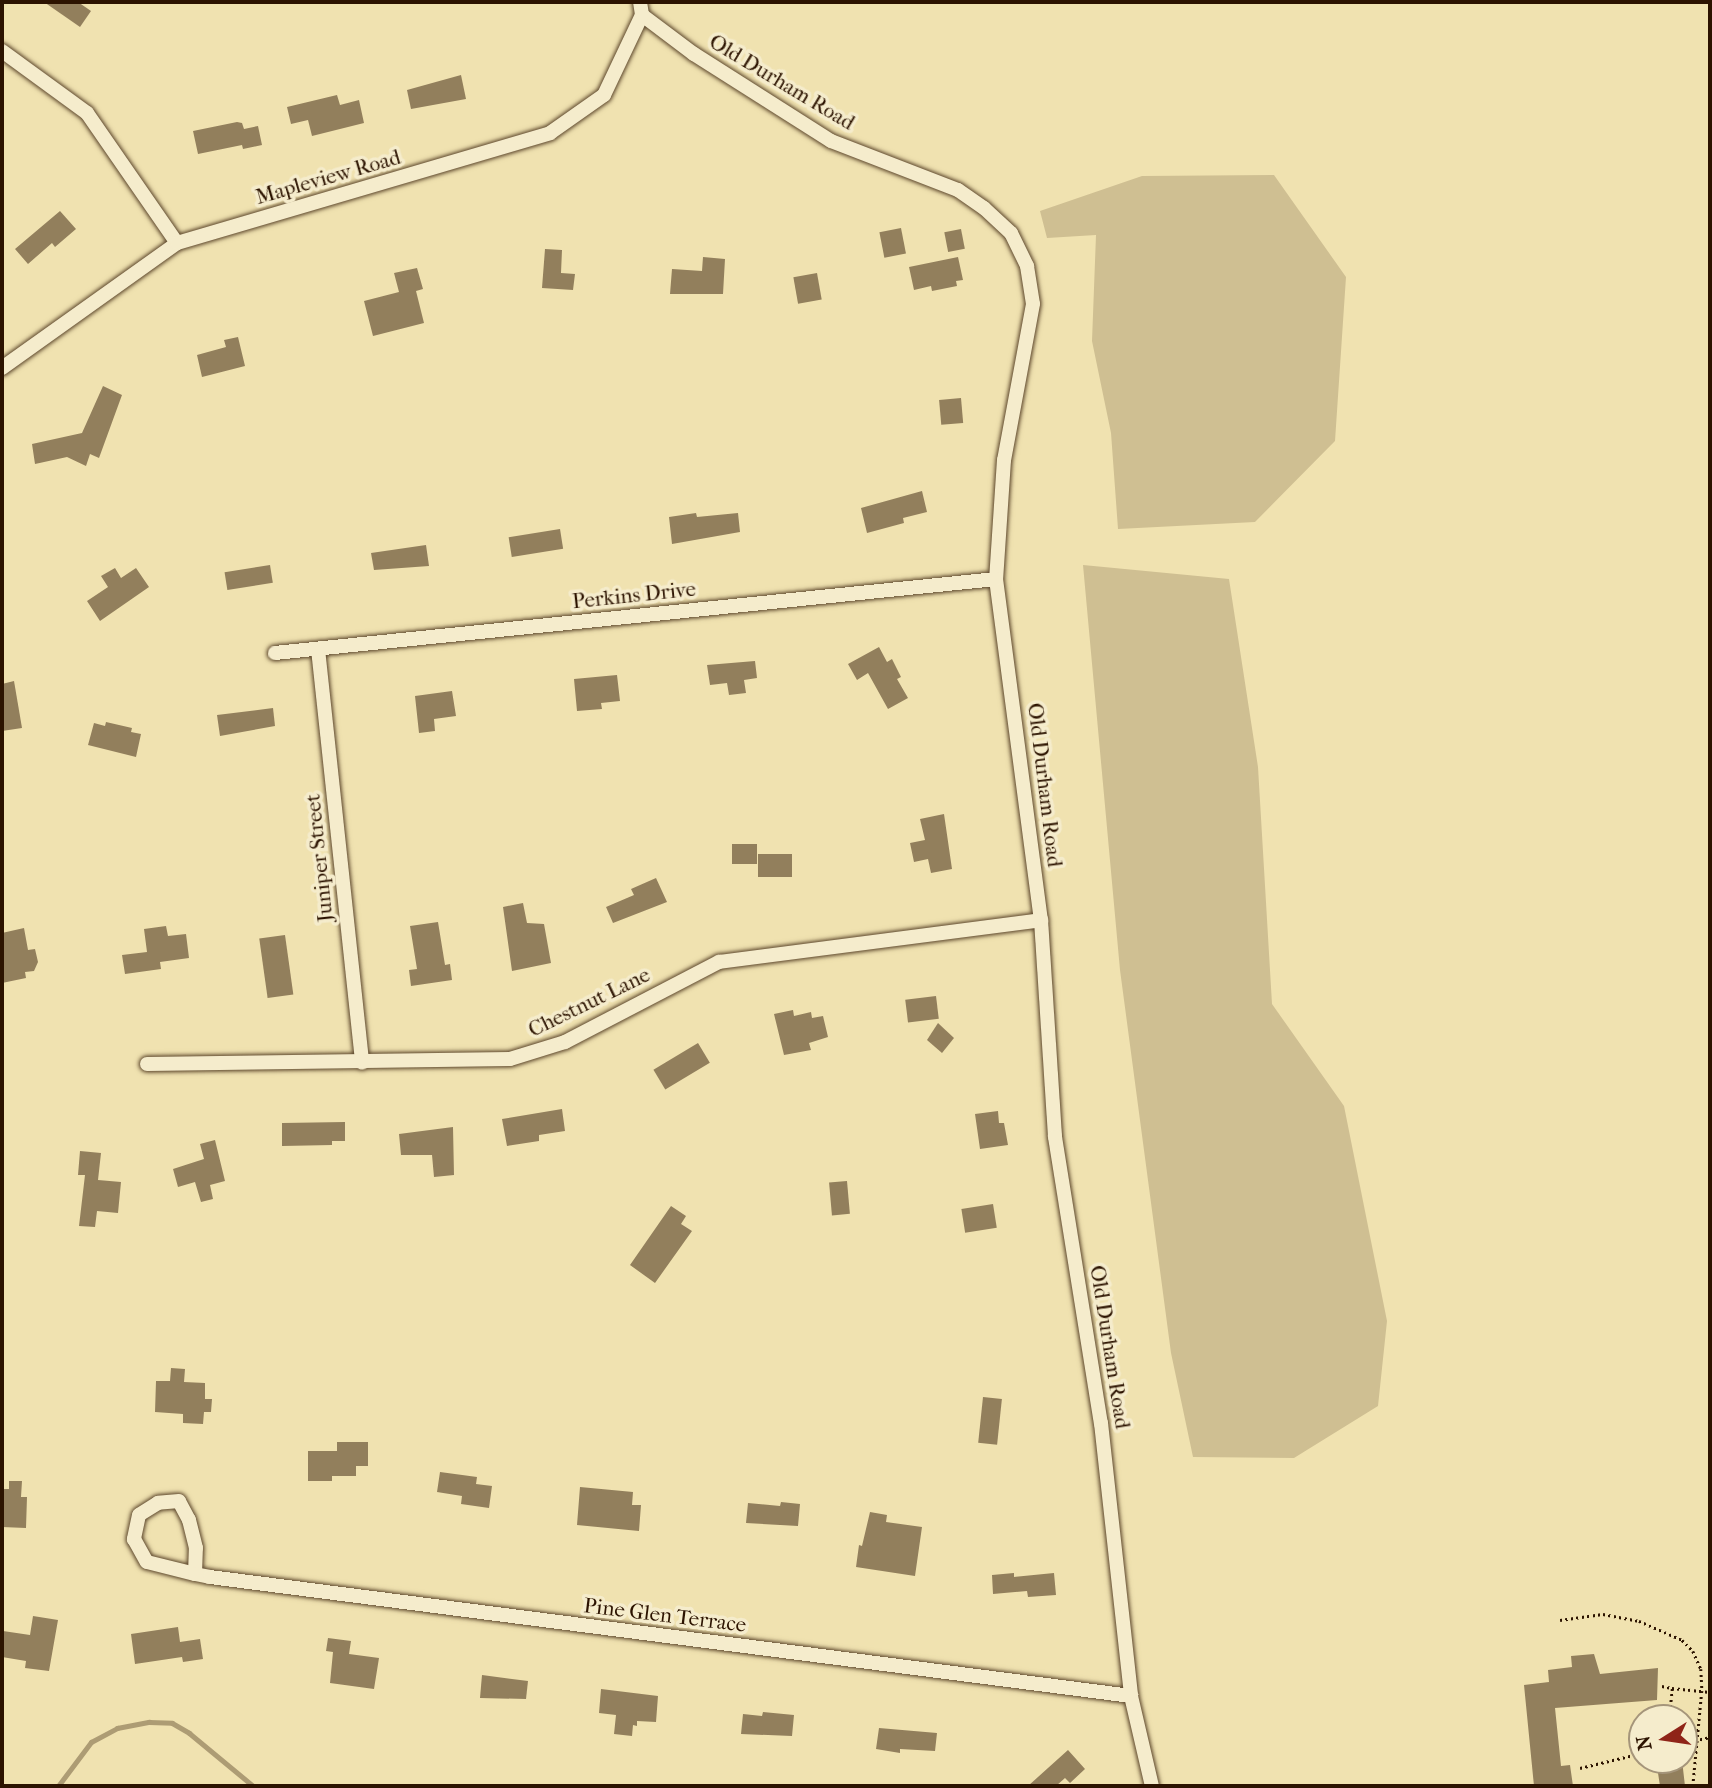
<!DOCTYPE html>
<style>
body{margin:0}
#map{position:relative;width:1712px;height:1788px;overflow:hidden;background:#f0e2b0;font-family:"IM FELL French Canon",serif}
div>[style]{position:absolute}
[style*='--x']{left:calc(var(--x)*1px);top:calc(var(--y)*1px);width:calc(var(--w)*1px);rotate:calc(var(--a)*1deg)}
.green>*{inset:0;background:#cfbf92}
.stream>*{height:5px;margin:-2.5px;padding:0 2.5px;transform-origin:2.5px;border-radius:2.5px;background:#ad9c74}
.building>*{inset:0;background:#927f5c;transform-origin:0 0}
.path>*{height:2.5px;margin-top:-1.25px;transform-origin:0;background:repeating-linear-gradient(90deg,#2c1300 0 2px,transparent 0 5.5px)}
.roads{filter:drop-shadow(0 0 2px #5d472c) drop-shadow(0 0 2px #5d472c)}
.street>*{height:14px;margin:-7px;padding:0 7px;transform-origin:7px;border-radius:7px;background:#f5eccc}
span{translate:-50% -50%;white-space:nowrap;text-align:center;line-height:1.15;-webkit-text-stroke:7px #f5eccc;paint-order:stroke}
.street-label{font-size:21px;color:#2c1300}
.frame{position:absolute;inset:0;border:4px solid #2c1300;pointer-events:none}
.north{position:absolute;left:1628px;top:1704px;width:70px;height:70px;box-sizing:border-box;background:#f5eccc;border:2px solid #a5957a;border-radius:50%;rotate:258deg;font-size:19px;font-weight:700;line-height:28px;text-align:center;color:#2c1300}
.north::after{content:'';display:block;margin:auto;width:24px;height:32px;background:#8f2418;clip-path:polygon(50% 0,100% 100%,50% 72%,0 100%)}
</style>
<div id="map">
<div class="green">
<i style="clip-path:polygon(1274px 175px,1346px 277px,1335px 441px,1255px 522px,1118px 529px,1111px 433px,1092px 341px,1096px 235px,1047px 238px,1040px 211px,1142px 176px)"></i>
<i style="clip-path:polygon(1083px 565px,1229px 579px,1258px 767px,1272px 1004px,1344px 1106px,1387px 1321px,1378px 1406px,1294px 1458px,1193px 1457px,1171px 1353px,1120px 970px)"></i>
</div>
<div class="stream">
<i style="--x:58;--y:1786;--w:55;--a:-53.1"></i>
<i style="--x:91;--y:1742;--w:30;--a:-28"></i>
<i style="--x:117;--y:1728;--w:33;--a:-11"></i>
<i style="--x:149;--y:1722;--w:23;--a:2"></i>
<i style="--x:172;--y:1723;--w:20;--a:30"></i>
<i style="--x:189;--y:1733;--w:83;--a:39.6"></i>
<i style="--x:362;--y:1786;--w:55;--a:0"></i>
</div>
<div class="building">
<i style="clip-path:polygon(44px 2px,78px 2px,91px 11px,80px 27px)"></i>
<i style="clip-path:polygon(461px 75px,466px 99px,411px 109px,407px 90px)"></i>
<i style="clip-path:polygon(337px 95px,340px 105px,359px 100px,364px 123px,312px 136px,308px 120px,291px 124px,287px 107px)"></i>
<i style="clip-path:polygon(237px 122px,242px 123px,244px 129px,258px 126px,262px 145px,243px 149px,242px 145px,198px 154px,193px 131px)"></i>
<i style="clip-path:polygon(60px 211px,76px 229px,55px 247px,52px 243px,28px 264px,15px 249px)"></i>
<i style="left:901px;top:228px;width:26px;height:22px;rotate:79deg"></i>
<i style="left:961px;top:229px;width:20px;height:17px;rotate:79deg"></i>
<i style="clip-path:polygon(545px 249px,562px 250px,561px 273px,575px 274px,573px 290px,542px 288px)"></i>
<i style="clip-path:polygon(703px 257px,725px 259px,723px 294px,670px 294px,672px 269px,702px 271px)"></i>
<i style="clip-path:polygon(958px 257px,963px 280px,956px 281px,957px 286px,932px 291px,931px 286px,914px 290px,909px 267px)"></i>
<i style="clip-path:polygon(417px 268px,423px 289px,416px 291px,424px 323px,373px 336px,364px 301px,399px 292px,394px 273px)"></i>
<i style="left:817px;top:273px;width:27px;height:24px;rotate:80deg"></i>
<i style="clip-path:polygon(238px 337px,245px 366px,202px 377px,197px 355px,226px 347px,224px 340px)"></i>
<i style="clip-path:polygon(103px 386px,122px 395px,99px 458px,90px 454px,86px 466px,67px 457px,35px 464px,32px 444px,82px 433px)"></i>
<i style="left:961px;top:398px;width:25px;height:22px;rotate:85deg"></i>
<i style="clip-path:polygon(922px 491px,927px 512px,903px 518px,904px 523px,867px 533px,861px 508px)"></i>
<i style="clip-path:polygon(696px 513px,697px 517px,738px 513px,740px 532px,672px 544px,669px 517px)"></i>
<i style="left:560px;top:529px;width:20px;height:52px;rotate:81deg"></i>
<i style="clip-path:polygon(426px 545px,429px 566px,374px 570px,371px 553px)"></i>
<i style="left:270px;top:565px;width:18px;height:46px;rotate:81deg"></i>
<i style="clip-path:polygon(115px 568px,121px 578px,136px 568px,149px 587px,100px 621px,87px 601px,108px 587px,101px 576px)"></i>
<i style="clip-path:polygon(879px 647px,887px 662px,892px 659px,901px 677px,897px 679px,908px 698px,888px 709px,868px 673px,857px 680px,848px 664px)"></i>
<i style="clip-path:polygon(755px 661px,757px 678px,744px 680px,746px 693px,729px 695px,727px 683px,710px 685px,707px 665px)"></i>
<i style="clip-path:polygon(617px 675px,620px 701px,601px 703px,602px 709px,577px 711px,574px 679px)"></i>
<i style="clip-path:polygon(14px 681px,22px 728px,2px 731px,2px 684px)"></i>
<i style="clip-path:polygon(452px 691px,456px 716px,434px 719px,435px 731px,419px 733px,415px 696px)"></i>
<i style="clip-path:polygon(273px 708px,275px 726px,220px 736px,217px 715px)"></i>
<i style="clip-path:polygon(106px 722px,132px 728px,131px 732px,141px 734px,136px 757px,88px 745px,94px 723px,105px 726px)"></i>
<i style="clip-path:polygon(944px 814px,952px 869px,931px 873px,928px 859px,914px 862px,910px 843px,925px 840px,920px 819px)"></i>
<i style="left:732px;top:844px;width:25px;height:20px"></i>
<i style="left:792px;top:854px;width:23px;height:34px;rotate:90deg"></i>
<i style="clip-path:polygon(656px 878px,667px 902px,613px 923px,606px 907px,634px 895px,631px 889px)"></i>
<i style="clip-path:polygon(523px 903px,527px 923px,544px 924px,551px 963px,512px 971px,503px 907px)"></i>
<i style="clip-path:polygon(438px 922px,445px 965px,450px 964px,452px 980px,411px 986px,409px 970px,417px 969px,410px 926px)"></i>
<i style="clip-path:polygon(166px 926px,168px 936px,186px 934px,189px 958px,160px 962px,161px 969px,125px 974px,122px 955px,147px 952px,144px 929px)"></i>
<i style="clip-path:polygon(24px 928px,28px 950px,35px 949px,38px 962px,34px 971px,25px 972px,26px 978px,2px 983px,2px 933px)"></i>
<i style="left:285px;top:935px;width:60px;height:26px;rotate:82deg"></i>
<i style="left:936px;top:996px;width:23px;height:31px;rotate:83deg"></i>
<i style="clip-path:polygon(793px 1010px,794px 1016px,811px 1012px,812px 1018px,823px 1016px,828px 1037px,809px 1043px,811px 1050px,784px 1055px,774px 1014px)"></i>
<i style="clip-path:polygon(938px 1023px,954px 1038px,942px 1053px,927px 1040px)"></i>
<i style="left:698px;top:1043px;width:23px;height:52px;rotate:59deg"></i>
<i style="clip-path:polygon(562px 1109px,565px 1131px,539px 1135px,539px 1141px,507px 1146px,502px 1119px)"></i>
<i style="clip-path:polygon(998px 1111px,999px 1123px,1004px 1123px,1008px 1145px,980px 1149px,975px 1114px)"></i>
<i style="clip-path:polygon(345px 1122px,345px 1141px,332px 1141px,332px 1145px,282px 1146px,282px 1123px)"></i>
<i style="clip-path:polygon(453px 1127px,454px 1175px,434px 1177px,432px 1155px,401px 1155px,399px 1134px)"></i>
<i style="clip-path:polygon(215px 1140px,225px 1181px,210px 1185px,213px 1199px,201px 1202px,195px 1182px,178px 1187px,173px 1169px,204px 1159px,200px 1144px)"></i>
<i style="clip-path:polygon(80px 1151px,101px 1153px,98px 1180px,121px 1182px,118px 1213px,97px 1211px,95px 1227px,79px 1226px,85px 1175px,78px 1175px)"></i>
<i style="left:847px;top:1181px;width:33px;height:18px;rotate:85deg"></i>
<i style="left:993px;top:1204px;width:24px;height:32px;rotate:81deg"></i>
<i style="clip-path:polygon(671px 1206px,686px 1216px,681px 1224px,692px 1231px,655px 1283px,630px 1265px)"></i>
<i style="clip-path:polygon(171px 1368px,185px 1369px,184px 1382px,205px 1383px,205px 1399px,212px 1399px,211px 1412px,204px 1412px,203px 1424px,183px 1423px,183px 1414px,155px 1412px,156px 1381px,170px 1381px)"></i>
<i style="left:983px;top:1397px;width:19px;height:46px;rotate:6deg"></i>
<i style="clip-path:polygon(337px 1442px,368px 1442px,368px 1466px,356px 1466px,356px 1476px,332px 1476px,332px 1481px,308px 1481px,308px 1451px,337px 1451px)"></i>
<i style="clip-path:polygon(440px 1472px,477px 1477px,476px 1484px,492px 1486px,489px 1508px,461px 1504px,462px 1496px,437px 1492px)"></i>
<i style="clip-path:polygon(9px 1481px,22px 1481px,21px 1497px,27px 1497px,26px 1528px,2px 1527px,2px 1489px,9px 1489px)"></i>
<i style="clip-path:polygon(580px 1487px,633px 1492px,632px 1505px,641px 1505px,639px 1531px,577px 1525px)"></i>
<i style="clip-path:polygon(781px 1502px,800px 1504px,798px 1526px,746px 1523px,748px 1503px,780px 1506px)"></i>
<i style="clip-path:polygon(870px 1512px,887px 1515px,886px 1522px,922px 1527px,915px 1576px,856px 1567px,859px 1545px,862px 1546px)"></i>
<i style="clip-path:polygon(1014px 1573px,1014px 1577px,1054px 1573px,1056px 1595px,1028px 1597px,1027px 1591px,993px 1594px,992px 1575px)"></i>
<i style="clip-path:polygon(33px 1616px,58px 1620px,49px 1671px,25px 1668px,26px 1661px,2px 1657px,3px 1631px,30px 1635px)"></i>
<i style="clip-path:polygon(178px 1627px,180px 1642px,200px 1639px,203px 1659px,183px 1662px,182px 1657px,135px 1664px,131px 1634px)"></i>
<i style="clip-path:polygon(328px 1638px,351px 1641px,349px 1654px,379px 1658px,374px 1689px,330px 1683px,333px 1652px,326px 1651px)"></i>
<i style="clip-path:polygon(1594px 1654px,1600px 1674px,1658px 1668px,1657px 1700px,1555px 1708px,1561px 1766px,1570px 1765px,1573px 1786px,1534px 1786px,1524px 1685px,1549px 1682px,1548px 1670px,1572px 1667px,1571px 1656px)"></i>
<i style="clip-path:polygon(482px 1675px,528px 1681px,526px 1699px,480px 1698px)"></i>
<i style="clip-path:polygon(601px 1689px,658px 1696px,656px 1722px,637px 1721px,637px 1726px,633px 1725px,632px 1736px,614px 1734px,616px 1715px,599px 1713px)"></i>
<i style="clip-path:polygon(763px 1712px,794px 1715px,792px 1736px,741px 1734px,743px 1714px,762px 1716px)"></i>
<i style="clip-path:polygon(879px 1728px,937px 1733px,935px 1751px,900px 1749px,900px 1753px,876px 1749px)"></i>
<i style="clip-path:polygon(1068px 1750px,1085px 1769px,1070px 1783px,1065px 1778px,1056px 1786px,1028px 1786px)"></i>
<i style="clip-path:polygon(1668px 1760px,1682px 1760px,1685px 1786px,1660px 1786px,1658px 1773px,1669px 1772px)"></i>
</div>
<div class="path">
<i style="--x:1560;--y:1620;--w:43;--a:-7.9"></i>
<i style="--x:1603;--y:1614;--w:37;--a:11"></i>
<i style="--x:1639;--y:1621;--w:47;--a:23.8"></i>
<i style="--x:1682;--y:1640;--w:16;--a:45"></i>
<i style="--x:1693;--y:1651;--w:20;--a:66"></i>
<i style="--x:1701;--y:1669;--w:22;--a:87"></i>
<i style="--x:1702;--y:1691;--w:95;--a:95.4"></i>
<i style="--x:1662;--y:1686;--w:10;--a:11"></i>
<i style="--x:1669;--y:1718;--w:30;--a:-84"></i>
<i style="--x:1672;--y:1688;--w:38;--a:6"></i>
<i style="--x:1684;--y:1743;--w:27;--a:-13"></i>
<i style="--x:1664;--y:1765;--w:5;--a:-79"></i>
<i style="--x:1580;--y:1768;--w:64;--a:-13.6"></i>
</div>
<div class="roads">
<div class="street">
<i style="--x:640;--y:2;--w:13;--a:81"></i>
<i style="--x:642;--y:15;--w:65;--a:36.9"></i>
<i style="--x:694;--y:54;--w:162;--a:32.4"></i>
<i style="--x:831;--y:141;--w:136;--a:21.1"></i>
<i style="--x:958;--y:190;--w:32;--a:35"></i>
<i style="--x:984;--y:208;--w:37;--a:43"></i>
<i style="--x:1011;--y:233;--w:37;--a:64"></i>
<i style="--x:1027;--y:266;--w:38;--a:81"></i>
<i style="--x:1033;--y:304;--w:159;--a:100.5"></i>
<i style="--x:1004;--y:460;--w:119;--a:93.8"></i>
<i style="--x:996;--y:579;--w:344;--a:82.5"></i>
<i style="--x:1041;--y:920;--w:217;--a:86.3"></i>
<i style="--x:1055;--y:1137;--w:290;--a:80.9"></i>
<i style="--x:1101;--y:1423;--w:275;--a:83.7"></i>
<i style="--x:1131;--y:1696;--w:92;--a:76.9"></i>
<i style="--x:2;--y:51;--w:105;--a:36.1"></i>
<i style="--x:87;--y:113;--w:158;--a:55.3"></i>
<i style="--x:2;--y:368;--w:215;--a:-35.5"></i>
<i style="--x:177;--y:243;--w:389;--a:-16.4"></i>
<i style="--x:550;--y:133;--w:66;--a:-35.1"></i>
<i style="--x:604;--y:95;--w:89;--a:-64.6"></i>
<i style="--x:318;--y:649;--w:416;--a:83.9"></i>
<i style="--x:275;--y:653;--w:725;--a:-5.86"></i>
<i style="--x:147;--y:1064;--w:363;--a:-0.8"></i>
<i style="--x:510;--y:1059;--w:58;--a:-17.2"></i>
<i style="--x:565;--y:1042;--w:174;--a:-27.5"></i>
<i style="--x:719;--y:962;--w:325;--a:-7.4"></i>
<i style="--x:195;--y:1574;--w:26;--a:-88"></i>
<i style="--x:196;--y:1548;--w:29;--a:-104"></i>
<i style="--x:189;--y:1520;--w:21;--a:-118"></i>
<i style="--x:179;--y:1501;--w:21;--a:175"></i>
<i style="--x:158;--y:1503;--w:22;--a:148"></i>
<i style="--x:139;--y:1515;--w:25;--a:102"></i>
<i style="--x:134;--y:1539;--w:26;--a:61"></i>
<i style="--x:147;--y:1562;--w:49;--a:14"></i>
<i style="--x:195;--y:1574;--w:15;--a:11"></i>
<i style="--x:210;--y:1577;--w:929;--a:7.36"></i>
</div>
</div>
<div class="street-label">
<span style="left:782px;top:82px;rotate:31deg">Old Durham Road</span>
<span style="left:328px;top:177px;rotate:-16deg">Mapleview Road</span>
<span style="left:634px;top:595px;rotate:-6deg">Perkins Drive</span>
<span style="left:1045px;top:785px;rotate:83deg">Old Durham Road</span>
<span style="left:319px;top:858px;rotate:-96deg">Juniper Street</span>
<span style="left:589px;top:1002px;rotate:-26deg">Chestnut Lane</span>
<span style="left:1110px;top:1347px;rotate:81deg">Old Durham Road</span>
<span style="left:665px;top:1615px;rotate:7deg">Pine Glen Terrace</span>
</div>
<div class="frame"></div>
<div class="north">N</div>
</div>
